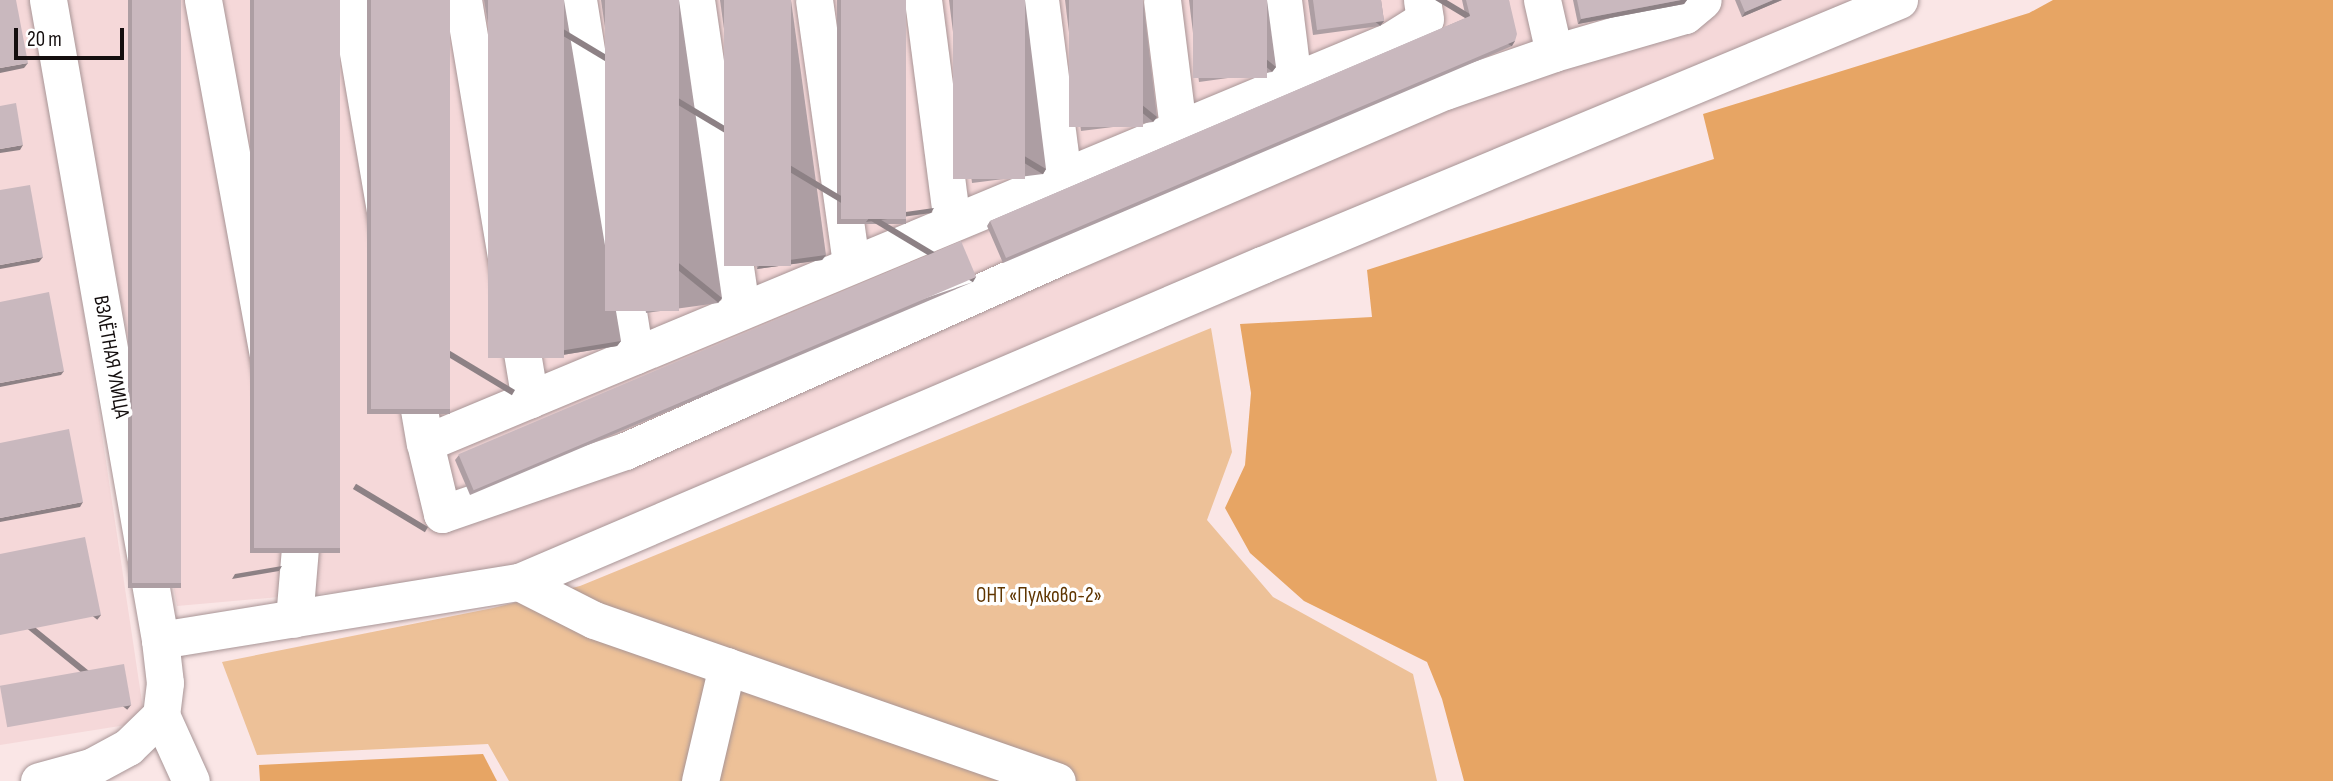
<!DOCTYPE html>
<meta charset="utf-8">
<style>
body{margin:0}
#map{position:relative;width:2333px;height:781px;overflow:hidden;background:#fae6e6;font-family:"Sofia Sans Condensed",sans-serif}
div>[style]{position:absolute}
[style*='--x']{left:calc(var(--x)*1px);top:calc(var(--y)*1px);width:calc(var(--w)*1px);rotate:calc(var(--a)*1deg)}
.built>*{inset:0;background:#f5d8d9}
.green>*{inset:0;background:#edc198}
.forest>*{inset:0;background:#e7a564}
.roads{filter:drop-shadow(0 0 2px #a89596) drop-shadow(0 0 2px #a89596)}
.minor>*{height:37px;margin:-18.5px;padding:0 18.5px;transform-origin:18.5px;border-radius:18.5px;background:#fff}
.wall>*{inset:0;background:#ad9ea3;transform-origin:0 0}
.shaded-wall>*{inset:0;background:#8d8185;transform-origin:0 0}
.building>*{inset:0;background:#c9b8be;transform-origin:0 0}
span{translate:-50% -50%;white-space:nowrap;text-align:center;line-height:1.15;-webkit-text-stroke:7px #fff;paint-order:stroke}
.street-label{font-size:21px;color:#140e0e}
.park-label{font-size:21px;color:#5f3500}
.scale{position:absolute;left:14px;top:28px;width:110px;height:32px;box-sizing:border-box;border:4px solid #140e0e;border-top:0;padding-left:9px;font-size:21px;line-height:24px;white-space:nowrap;color:#140e0e;-webkit-text-stroke:5px #fff;paint-order:stroke}
</style>
<div id="map">
<div class="built">
<i style="clip-path:polygon(0 0,37px 0,145px 722px,0 745px)"></i>
<i style="clip-path:polygon(66px 0,1858px 0,495px 578px,177px 606px)"></i>
</div>
<div class="green">
<i style="clip-path:polygon(1211px 328px,1232px 452px,1207px 520px,1273px 597px,1413px 674px,1437px 781px,509px 781px,488px 744px,257px 755px,222px 662px,493px 608px,580px 586px)"></i>
</div>
<div class="forest">
<i style="clip-path:polygon(2053px 0,2333px 0,2333px 781px,1464px 781px,1442px 699px,1427px 662px,1304px 601px,1250px 553px,1225px 508px,1245px 465px,1251px 393px,1240px 324px,1372px 317px,1367px 270px,1714px 159px,1703px 114px,2029px 13px)"></i>
<i style="clip-path:polygon(483px 754px,497px 781px,260px 781px,259px 765px)"></i>
</div>
<div class="roads">
<div class="minor">
<i style="--x:48;--y:0;--w:650;--a:80.07"></i>
<i style="--x:160;--y:640;--w:43;--a:83.4"></i>
<i style="--x:165;--y:683;--w:32;--a:97"></i>
<i style="--x:203;--y:0;--w:545;--a:79.64"></i>
<i style="--x:301;--y:536;--w:83;--a:94.8"></i>
<i style="--x:349;--y:0;--w:449;--a:80.3"></i>
<i style="--x:425;--y:443;--w:73;--a:76.5"></i>
<i style="--x:442;--y:514;--w:194;--a:-19"></i>
<i style="--x:625;--y:451;--w:483;--a:-24.1"></i>
<i style="--x:1066;--y:254;--w:413;--a:-23.3"></i>
<i style="--x:1445;--y:91;--w:115;--a:-19.2"></i>
<i style="--x:1554;--y:53;--w:136;--a:-16.2"></i>
<i style="--x:1685;--y:15;--w:23;--a:-40"></i>
<i style="--x:463;--y:0;--w:405;--a:80.5"></i>
<i style="--x:578;--y:0;--w:360;--a:80.9"></i>
<i style="--x:696;--y:0;--w:313;--a:81.7"></i>
<i style="--x:814;--y:0;--w:267;--a:82"></i>
<i style="--x:923;--y:0;--w:224;--a:82.6"></i>
<i style="--x:1040;--y:0;--w:177;--a:82.6"></i>
<i style="--x:1162;--y:0;--w:130;--a:82.9"></i>
<i style="--x:1283;--y:0;--w:82;--a:83"></i>
<i style="--x:1542;--y:0;--w:54;--a:77.2"></i>
<i style="--x:425;--y:443;--w:1045;--a:-22.62"></i>
<i style="--x:1390;--y:41;--w:41;--a:-32.2"></i>
<i style="--x:1425;--y:19;--w:19;--a:-99"></i>
<i style="--x:519;--y:582;--w:808;--a:-23.11"></i>
<i style="--x:1262;--y:265;--w:690;--a:-22.59"></i>
<i style="--x:160;--y:640;--w:364;--a:-9.2"></i>
<i style="--x:519;--y:582;--w:84;--a:26.9"></i>
<i style="--x:594;--y:620;--w:490;--a:19.2"></i>
<i style="--x:161;--y:715;--w:72;--a:65.6"></i>
<i style="--x:39;--y:781;--w:54;--a:-15.1"></i>
<i style="--x:91;--y:767;--w:42;--a:-28.4"></i>
<i style="--x:128;--y:747;--w:46;--a:-44.1"></i>
<i style="--x:700;--y:781;--w:118;--a:-76.8"></i>
</div>
</div>
<div class="wall">
<i style="left:128px;top:0;width:53px;height:588px"></i>
<i style="left:250px;top:0;width:90px;height:553px"></i>
<i style="left:367px;top:0;width:83px;height:414px"></i>
<i style="clip-path:polygon(484px 0,564px 0,621px 341px,617px 346px,544px 358px)"></i>
<i style="clip-path:polygon(601px 0,679px 0,722px 298px,718px 303px,646px 313px)"></i>
<i style="clip-path:polygon(720px 0,791px 0,826px 255px,822px 260px,757px 269px)"></i>
<i style="left:837px;top:0;width:69px;height:224px"></i>
<i style="clip-path:polygon(949px 0,1025px 0,1046px 169px,1043px 174px,972px 183px)"></i>
<i style="clip-path:polygon(1065px 0,1143px 0,1157px 117px,1153px 122px,1081px 131px)"></i>
<i style="clip-path:polygon(1189px 0,1267px 0,1276px 67px,1272px 72px,1199px 82px)"></i>
<i style="clip-path:polygon(1308px 0,1381px 0,1384px 21px,1380px 26px,1313px 35px)"></i>
<i style="clip-path:polygon(1462px 0,1509px 0,1512px 46px,1003px 263px,987px 226px,990px 221px,1466px 18px)"></i>
<i style="clip-path:polygon(1573px 0,1687px 0,1684px 4px,1578px 24px)"></i>
<i style="clip-path:polygon(1735px 0,1782px 0,1742px 17px)"></i>
<i style="clip-path:polygon(973px 282px,470px 495px,455px 460px,459px 455px)"></i>
</div>
<div class="shaded-wall">
<i style="clip-path:polygon(1681px 0,1687px 0,1684px 4px,1578px 24px,1581px 19px)"></i>
<i style="clip-path:polygon(1773px 0,1782px 0,1742px 17px,1745px 12px)"></i>
<i style="left:1384px;top:21px;width:6px;height:68px;rotate:129deg"></i>
<i style="left:1515px;top:41px;width:6px;height:553px;rotate:121deg"></i>
<i style="clip-path:polygon(28px 63px,24px 68px,0 73px,0 68px)"></i>
<i style="left:1276px;top:67px;width:6px;height:74px;rotate:129deg"></i>
<i style="left:1157px;top:117px;width:6px;height:74px;rotate:129deg"></i>
<i style="clip-path:polygon(23px 145px,20px 150px,0 153px,0 149px)"></i>
<i style="left:1046px;top:169px;width:6px;height:72px;rotate:121deg"></i>
<i style="clip-path:polygon(934px 208px,931px 213px,866px 222px,870px 217px)"></i>
<i style="clip-path:polygon(826px 255px,822px 260px,757px 269px,760px 264px)"></i>
<i style="clip-path:polygon(43px 257px,39px 262px,0 269px,0 265px)"></i>
<i style="left:976px;top:277px;width:6px;height:545px;rotate:121deg"></i>
<i style="left:722px;top:298px;width:6px;height:73px;rotate:129deg"></i>
<i style="clip-path:polygon(621px 341px,617px 346px,544px 358px,547px 353px)"></i>
<i style="clip-path:polygon(64px 371px,61px 375px,0 387px,0 383px)"></i>
<i style="left:515px;top:390px;width:6px;height:78px;rotate:121deg"></i>
<i style="clip-path:polygon(83px 502px,80px 507px,0 522px,0 518px)"></i>
<i style="left:428px;top:527px;width:6px;height:84px;rotate:121deg"></i>
<i style="clip-path:polygon(282px 566px,279px 571px,232px 579px,235px 574px)"></i>
<i style="left:101px;top:615px;width:6px;height:103px;rotate:129deg"></i>
<i style="left:131px;top:705px;width:6px;height:133px;rotate:129deg"></i>
</div>
<div class="building">
<i style="clip-path:polygon(0 0,16px 0,28px 63px,0 68px)"></i>
<i style="left:132px;top:0;width:49px;height:583px"></i>
<i style="left:254px;top:0;width:86px;height:548px"></i>
<i style="left:371px;top:0;width:79px;height:409px"></i>
<i style="left:488px;top:0;width:76px;height:358px"></i>
<i style="left:605px;top:0;width:74px;height:311px"></i>
<i style="left:724px;top:0;width:67px;height:266px"></i>
<i style="left:841px;top:0;width:65px;height:219px"></i>
<i style="left:953px;top:0;width:72px;height:179px"></i>
<i style="left:1069px;top:0;width:74px;height:127px"></i>
<i style="left:1193px;top:0;width:74px;height:78px"></i>
<i style="clip-path:polygon(1313px 0,1381px 0,1384px 21px,1317px 30px)"></i>
<i style="clip-path:polygon(1466px 0,1509px 0,1517px 34px,1515px 41px,1006px 258px,990px 221px,1470px 16px)"></i>
<i style="clip-path:polygon(1577px 0,1681px 0,1581px 19px)"></i>
<i style="clip-path:polygon(1740px 0,1773px 0,1745px 12px)"></i>
<i style="clip-path:polygon(16px 103px,23px 145px,0 149px,0 106px)"></i>
<i style="clip-path:polygon(30px 185px,43px 257px,0 265px,0 190px)"></i>
<i style="left:961px;top:241px;width:39px;height:546px;rotate:67deg"></i>
<i style="clip-path:polygon(49px 292px,64px 371px,0 383px,0 302px)"></i>
<i style="clip-path:polygon(69px 429px,83px 502px,0 518px,0 443px)"></i>
<i style="clip-path:polygon(85px 537px,101px 615px,0 635px,0 554px)"></i>
<i style="left:124px;top:664px;width:42px;height:126px;rotate:80deg"></i>
</div>
<div class="street-label">
<span style="left:111px;top:357px;rotate:80deg">ВЗЛЁТНАЯ УЛИЦА</span>
</div>
<div class="park-label">
<span style="left:1039px;top:596px">ОНТ «Пулково-2»</span>
</div>
<div class="scale">20 m</div>
</div>
